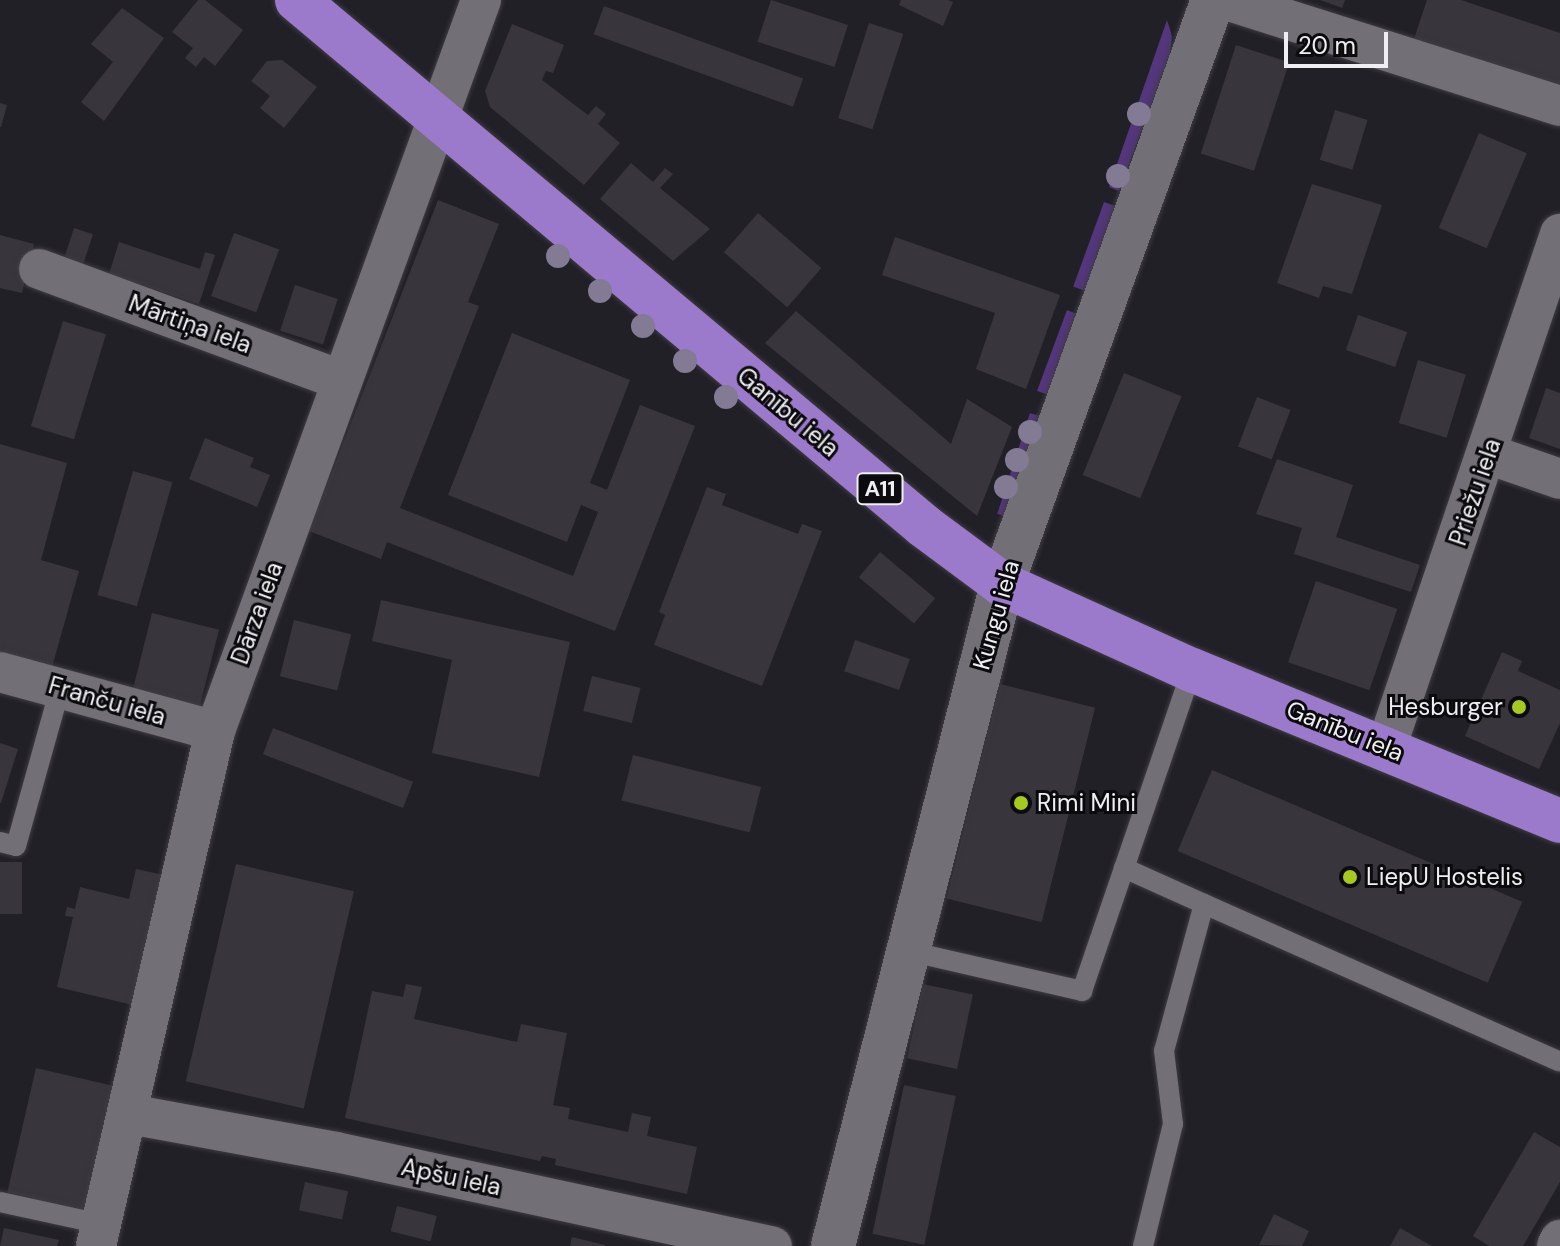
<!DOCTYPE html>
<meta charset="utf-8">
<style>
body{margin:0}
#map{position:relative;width:1560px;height:1246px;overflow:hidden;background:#222027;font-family:"DM Sans",sans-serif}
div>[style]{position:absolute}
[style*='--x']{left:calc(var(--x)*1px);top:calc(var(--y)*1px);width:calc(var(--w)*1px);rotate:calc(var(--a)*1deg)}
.green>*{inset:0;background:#53367b;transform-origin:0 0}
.building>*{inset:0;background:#38353c;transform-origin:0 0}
.roads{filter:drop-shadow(0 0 2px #3e3c42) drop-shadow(0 0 2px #3e3c42)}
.service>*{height:20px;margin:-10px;padding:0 10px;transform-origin:10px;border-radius:10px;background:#726f77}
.minor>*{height:40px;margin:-20px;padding:0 20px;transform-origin:20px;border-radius:20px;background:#726f77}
.tertiary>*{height:44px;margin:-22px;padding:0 22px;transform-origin:22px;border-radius:22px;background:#726f77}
.trunk>*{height:44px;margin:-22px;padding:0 22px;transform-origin:22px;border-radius:22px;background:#9b7acc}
.trees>*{width:24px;height:24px;margin:-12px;border-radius:50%;background:#837a94}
.dots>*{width:22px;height:22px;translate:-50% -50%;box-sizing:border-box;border:4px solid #0b0a0d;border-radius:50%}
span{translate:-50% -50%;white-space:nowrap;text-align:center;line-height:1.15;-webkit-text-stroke:6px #0b0a0d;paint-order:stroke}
.shield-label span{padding:2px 6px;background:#0b0a0d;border:2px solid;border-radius:6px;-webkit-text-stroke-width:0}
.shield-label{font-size:22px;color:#efeef2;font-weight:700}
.street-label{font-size:24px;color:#efeef2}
.poi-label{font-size:24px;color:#efeef2}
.right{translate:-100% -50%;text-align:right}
.left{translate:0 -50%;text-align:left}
.scale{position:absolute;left:1284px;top:32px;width:104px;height:36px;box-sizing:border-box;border:4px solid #efeef2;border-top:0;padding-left:10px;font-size:24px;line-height:28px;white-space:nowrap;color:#efeef2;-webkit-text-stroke:6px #0b0a0d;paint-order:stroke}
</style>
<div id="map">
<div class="green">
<i style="clip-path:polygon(1167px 20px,1172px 36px,1170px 54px,1119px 191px,1109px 187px)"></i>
<i style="left:1104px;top:202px;width:12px;height:90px;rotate:20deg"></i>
<i style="clip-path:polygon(1067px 310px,1077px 314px,1049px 395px,1037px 391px)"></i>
<i style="left:1030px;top:413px;width:13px;height:106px;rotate:18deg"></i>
</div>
<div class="building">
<i style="clip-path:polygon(198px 0,205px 0,243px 30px,215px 66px,204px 57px,196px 67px,185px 58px,193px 48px,172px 32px)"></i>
<i style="left:771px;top:0;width:81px;height:44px;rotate:18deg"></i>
<i style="clip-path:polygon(901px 0,948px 0,953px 2px,943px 26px,899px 5px)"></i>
<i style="clip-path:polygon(1320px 0,1345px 0,1342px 8px)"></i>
<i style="clip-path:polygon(1427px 0,1461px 0,1560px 33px,1560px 91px,1413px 42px)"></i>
<i style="left:604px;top:6px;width:212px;height:30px;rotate:20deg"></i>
<i style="clip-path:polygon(122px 8px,164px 38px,104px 121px,81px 102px,113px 62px,91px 44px)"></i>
<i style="left:869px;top:23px;width:36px;height:100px;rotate:18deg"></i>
<i style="clip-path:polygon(512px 24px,564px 45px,553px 73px,546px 71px,542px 80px,588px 115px,596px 106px,606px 114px,598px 124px,620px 143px,584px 185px,490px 107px,485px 91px)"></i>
<i style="left:1236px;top:45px;width:56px;height:114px;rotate:18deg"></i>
<i style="clip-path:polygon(267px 61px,282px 60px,317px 87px,284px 128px,260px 108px,270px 96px,251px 81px)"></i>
<i style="clip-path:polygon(0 103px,7px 105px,1px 127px,0 127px)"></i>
<i style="left:1335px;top:110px;width:34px;height:52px;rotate:17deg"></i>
<i style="left:1479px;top:133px;width:52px;height:103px;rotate:23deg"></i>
<i style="clip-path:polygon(631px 163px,653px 182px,665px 168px,673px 174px,660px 188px,710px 229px,673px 261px,600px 199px)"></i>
<i style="clip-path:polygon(1312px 184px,1382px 205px,1352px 294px,1323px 286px,1319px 298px,1277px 283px)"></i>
<i style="clip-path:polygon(438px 200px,499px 224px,468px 302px,479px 306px,400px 508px,573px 576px,598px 512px,581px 505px,567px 542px,448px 495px,512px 333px,630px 380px,590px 483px,607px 490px,640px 405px,695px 426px,615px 631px,387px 542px,381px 559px,309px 531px)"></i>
<i style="left:758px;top:213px;width:84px;height:52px;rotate:41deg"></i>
<i style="left:74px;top:228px;width:20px;height:35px;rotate:18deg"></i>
<i style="left:234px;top:233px;width:48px;height:67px;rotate:20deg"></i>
<i style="clip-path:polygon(0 235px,34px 244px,22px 293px,0 288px)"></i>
<i style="clip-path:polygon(895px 237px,1060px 295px,1026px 389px,976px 369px,995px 313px,882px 275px)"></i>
<i style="clip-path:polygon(119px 242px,200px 269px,205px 252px,215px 255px,199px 304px,109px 274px)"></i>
<i style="left:295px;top:285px;width:45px;height:48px;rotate:18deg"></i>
<i style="clip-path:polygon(796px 311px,951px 444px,967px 399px,1012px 427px,977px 516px,765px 343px)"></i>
<i style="left:1358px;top:315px;width:52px;height:37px;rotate:19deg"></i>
<i style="left:63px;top:321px;width:45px;height:110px;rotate:17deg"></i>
<i style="left:1418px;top:360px;width:50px;height:66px;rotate:17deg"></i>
<i style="left:1124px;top:373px;width:62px;height:110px;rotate:22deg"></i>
<i style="clip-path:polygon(1546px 388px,1560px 393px,1560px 449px,1529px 438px)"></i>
<i style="left:1257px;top:397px;width:36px;height:53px;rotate:21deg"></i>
<i style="clip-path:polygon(205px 438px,254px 458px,250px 467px,270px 475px,257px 507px,189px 479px)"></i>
<i style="clip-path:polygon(0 444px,67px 463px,41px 560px,79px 571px,49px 678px,0 664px)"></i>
<i style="clip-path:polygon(1277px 459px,1353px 485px,1336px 537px,1420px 565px,1411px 592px,1294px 554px,1302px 528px,1256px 514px)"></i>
<i style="left:133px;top:471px;width:41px;height:129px;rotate:16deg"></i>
<i style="clip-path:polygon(707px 487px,726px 494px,722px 505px,798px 534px,802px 524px,822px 531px,762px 686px,654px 645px,665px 615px,659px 612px)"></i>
<i style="left:880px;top:552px;width:72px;height:33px;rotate:40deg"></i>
<i style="left:1316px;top:581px;width:86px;height:86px;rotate:19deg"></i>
<i style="clip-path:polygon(381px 600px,570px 642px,539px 777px,432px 753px,452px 660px,372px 641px)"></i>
<i style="left:152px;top:613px;width:69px;height:90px;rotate:14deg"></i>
<i style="left:294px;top:620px;width:59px;height:58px;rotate:14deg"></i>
<i style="left:855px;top:640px;width:58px;height:33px;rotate:19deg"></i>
<i style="clip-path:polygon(1502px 652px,1522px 661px,1518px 671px,1560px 690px,1560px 723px,1539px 769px,1465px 736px)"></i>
<i style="left:592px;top:676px;width:50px;height:36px;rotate:14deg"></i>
<i style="left:1000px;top:684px;width:98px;height:221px;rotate:14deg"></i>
<i style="left:273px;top:728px;width:150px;height:28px;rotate:21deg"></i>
<i style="clip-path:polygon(0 743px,18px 749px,1px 803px,0 803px)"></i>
<i style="left:633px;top:755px;width:132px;height:47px;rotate:14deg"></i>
<i style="left:1212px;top:770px;width:337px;height:88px;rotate:23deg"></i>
<i style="left:0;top:862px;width:22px;height:52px"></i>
<i style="left:236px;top:864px;width:121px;height:223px;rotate:13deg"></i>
<i style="clip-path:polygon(136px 869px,164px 875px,133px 1005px,57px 987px,73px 917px,65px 916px,67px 907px,75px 909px,80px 887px,129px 899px)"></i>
<i style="clip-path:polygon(406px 984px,422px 987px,414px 1019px,517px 1042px,521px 1024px,567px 1033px,553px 1105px,570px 1108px,568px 1119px,628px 1132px,632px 1113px,651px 1117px,647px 1136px,697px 1147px,687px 1194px,555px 1165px,556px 1159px,542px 1156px,540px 1161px,345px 1118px,372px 991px,403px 997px)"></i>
<i style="left:923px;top:984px;width:51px;height:76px;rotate:12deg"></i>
<i style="left:36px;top:1068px;width:80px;height:128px;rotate:13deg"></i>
<i style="left:904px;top:1085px;width:53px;height:152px;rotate:12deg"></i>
<i style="clip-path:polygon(1534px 1132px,1560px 1147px,1560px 1182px,1523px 1246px,1489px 1246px,1473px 1236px)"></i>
<i style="left:305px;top:1182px;width:44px;height:29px;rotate:12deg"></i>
<i style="left:397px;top:1206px;width:41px;height:26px;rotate:14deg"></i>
<i style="clip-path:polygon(1274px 1214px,1309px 1231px,1302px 1246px,1259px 1245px)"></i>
<i style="clip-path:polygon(4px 1228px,59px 1240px,57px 1246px,0 1246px)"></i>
<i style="clip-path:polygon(1400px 1228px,1432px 1246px,1390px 1246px)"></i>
<i style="clip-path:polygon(572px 1237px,605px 1245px,605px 1246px,570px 1246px)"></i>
</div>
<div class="roads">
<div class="service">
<i style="--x:0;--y:842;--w:16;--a:14"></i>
<i style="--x:16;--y:846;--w:164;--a:-74.4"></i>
<i style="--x:1124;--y:868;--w:88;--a:24.2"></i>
<i style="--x:908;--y:951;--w:179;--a:12.9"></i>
<i style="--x:1082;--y:991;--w:339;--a:-71.1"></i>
<i style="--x:0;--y:1202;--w:103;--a:12.3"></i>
<i style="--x:1143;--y:1246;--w:126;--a:-76.2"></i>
<i style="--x:1173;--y:1124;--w:74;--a:-97"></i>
<i style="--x:1164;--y:1051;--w:152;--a:-74.8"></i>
<i style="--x:1204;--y:904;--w:389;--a:23.9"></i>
</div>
<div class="minor">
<i style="--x:1226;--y:0;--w:350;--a:17.6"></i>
<i style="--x:39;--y:269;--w:321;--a:20.2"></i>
<i style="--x:1488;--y:454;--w:76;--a:19.1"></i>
<i style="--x:0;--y:672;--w:223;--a:15.3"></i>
<i style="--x:1386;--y:748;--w:543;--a:-71.3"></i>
<i style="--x:129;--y:1114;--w:210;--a:10.4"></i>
<i style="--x:336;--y:1152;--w:446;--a:12.2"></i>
<i style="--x:96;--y:1246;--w:529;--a:-76.99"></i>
<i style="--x:215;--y:731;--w:778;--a:-70"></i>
<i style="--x:1557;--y:1246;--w:7;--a:-63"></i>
</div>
<div class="tertiary">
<i style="--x:833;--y:1246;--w:683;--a:-75.68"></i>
<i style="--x:1002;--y:584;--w:621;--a:-70.14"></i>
</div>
<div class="trunk">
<i style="--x:297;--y:0;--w:818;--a:39.99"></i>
<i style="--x:924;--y:526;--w:97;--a:36.6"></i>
<i style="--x:1002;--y:584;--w:209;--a:24.4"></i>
<i style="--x:1192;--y:670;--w:398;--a:22.3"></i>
</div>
</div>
<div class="trees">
<i style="left:1139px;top:114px"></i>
<i style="left:1118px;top:176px"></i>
<i style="left:558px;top:256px"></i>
<i style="left:600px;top:291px"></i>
<i style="left:643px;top:326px"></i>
<i style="left:685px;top:361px"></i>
<i style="left:726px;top:397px"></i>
<i style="left:1030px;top:432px"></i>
<i style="left:1017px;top:460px"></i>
<i style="left:1006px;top:487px"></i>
</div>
<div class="dots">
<i style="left:1519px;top:707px;background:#a7c81f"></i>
<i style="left:1021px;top:803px;background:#a7c81f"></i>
<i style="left:1350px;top:877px;background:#a7c81f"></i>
</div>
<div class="shield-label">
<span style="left:880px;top:489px">A11</span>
</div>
<div class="street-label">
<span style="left:190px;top:324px;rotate:20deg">Mārtiņa iela</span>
<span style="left:788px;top:412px;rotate:40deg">Ganību iela</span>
<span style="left:1475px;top:492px;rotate:-71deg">Priežu iela</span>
<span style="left:257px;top:613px;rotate:-70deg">Dārza iela</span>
<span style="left:996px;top:615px;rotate:-74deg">Kungu iela</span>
<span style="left:107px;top:701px;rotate:16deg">Franču iela</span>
<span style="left:1345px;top:731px;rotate:22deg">Ganību iela</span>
<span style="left:451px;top:1177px;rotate:12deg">Apšu iela</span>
</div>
<div class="poi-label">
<span class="right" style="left:1503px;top:707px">Hesburger</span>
<span class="left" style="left:1037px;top:803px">Rimi Mini</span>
<span class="left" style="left:1366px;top:877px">LiepU Hostelis</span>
</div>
<div class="scale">20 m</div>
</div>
